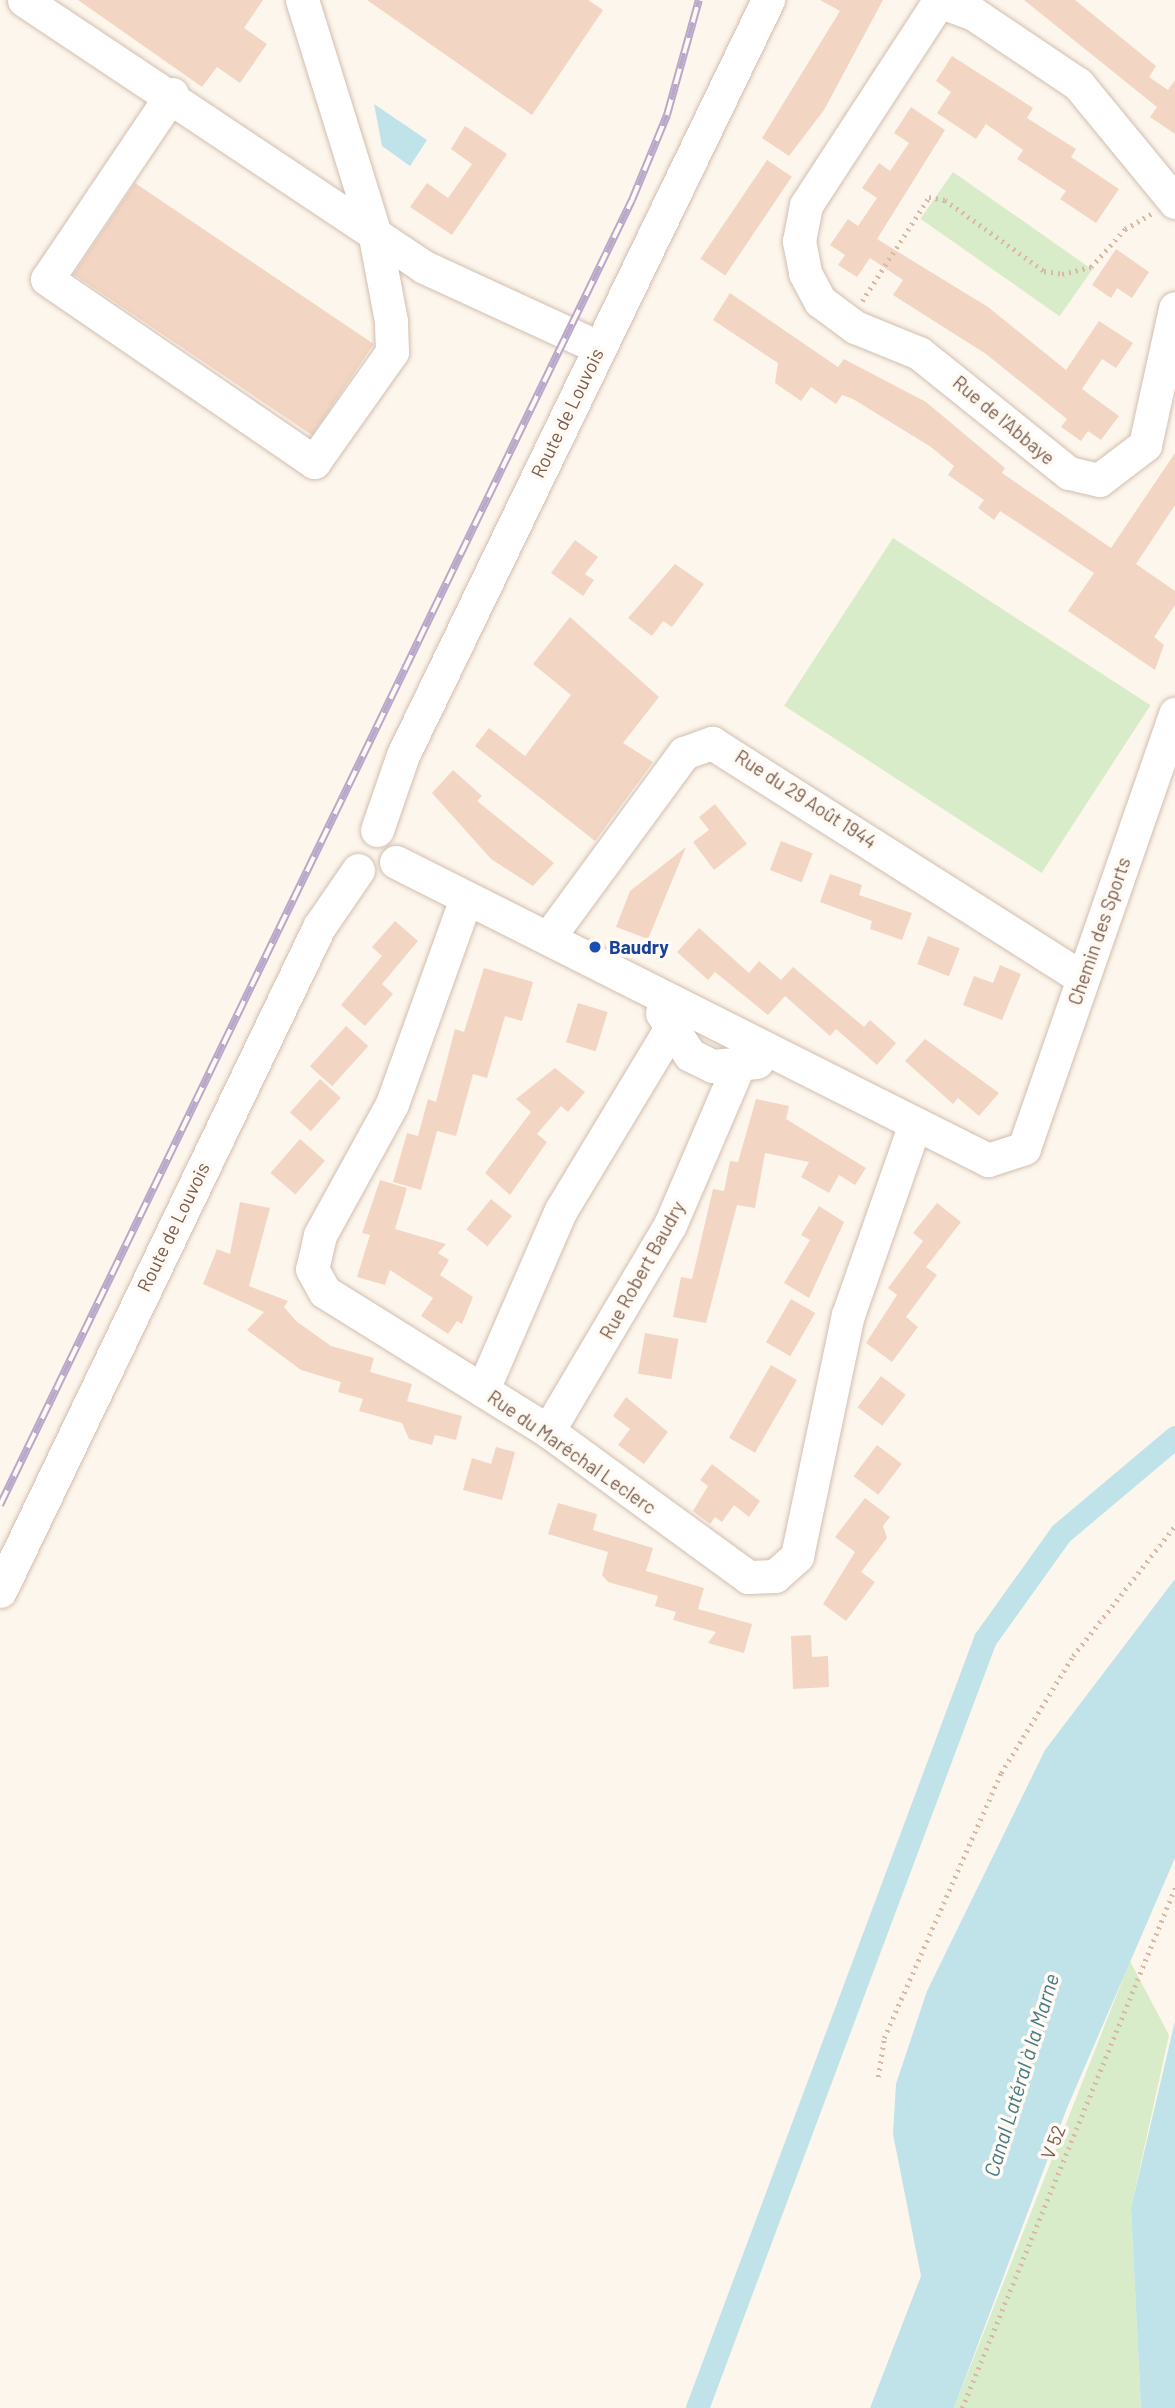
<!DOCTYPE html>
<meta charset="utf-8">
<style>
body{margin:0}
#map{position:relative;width:1175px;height:2408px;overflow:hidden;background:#fdf6ec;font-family:Barlow,sans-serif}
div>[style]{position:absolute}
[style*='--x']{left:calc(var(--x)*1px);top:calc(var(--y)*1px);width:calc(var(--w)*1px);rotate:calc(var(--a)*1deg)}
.green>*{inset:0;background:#d8ecc9;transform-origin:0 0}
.water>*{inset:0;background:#bfe3e8}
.canal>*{height:23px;margin:-11.5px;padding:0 11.5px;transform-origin:11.5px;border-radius:11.5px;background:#bfe3e8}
.building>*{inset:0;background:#f3d5c3;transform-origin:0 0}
.path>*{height:4.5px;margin-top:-2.25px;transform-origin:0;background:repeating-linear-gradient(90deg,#d9b8a5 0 2px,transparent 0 7px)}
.roads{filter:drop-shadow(0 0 2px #d1beb0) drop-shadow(0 0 2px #d1beb0)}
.minor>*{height:33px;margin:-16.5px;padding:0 16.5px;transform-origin:16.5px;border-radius:16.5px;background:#fff}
.rail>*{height:8px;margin-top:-4px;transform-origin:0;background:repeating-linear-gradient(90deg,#fffaf3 0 16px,#b9a8c9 0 32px);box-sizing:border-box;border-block:2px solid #b9a8c9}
.dots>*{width:19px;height:19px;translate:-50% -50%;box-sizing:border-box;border:4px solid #fffaf3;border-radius:50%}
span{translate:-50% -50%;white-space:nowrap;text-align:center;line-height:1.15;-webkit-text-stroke:7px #fffaf3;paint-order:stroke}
.street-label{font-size:19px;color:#7a5c4d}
.transit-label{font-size:19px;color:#164399;font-weight:700}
.left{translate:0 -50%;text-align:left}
.water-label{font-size:21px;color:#437c86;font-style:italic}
</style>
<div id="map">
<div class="green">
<i style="left:953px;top:172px;width:170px;height:57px;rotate:35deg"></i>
<i style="left:893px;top:538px;width:307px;height:200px;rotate:33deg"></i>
<i style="clip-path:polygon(1130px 1961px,1169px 2035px,1131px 2208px,1141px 2408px,954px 2408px)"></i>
</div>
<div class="water">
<i style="clip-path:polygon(374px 104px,427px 140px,410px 166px,382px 146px)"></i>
<i style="clip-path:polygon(1175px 1579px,1175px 1858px,1067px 2108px,954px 2408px,870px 2408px,921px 2276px,893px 2134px,896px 2084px,927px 1991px,1045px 1750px)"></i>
<i style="clip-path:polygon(1175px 2021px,1175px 2408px,1141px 2408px,1131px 2208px)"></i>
</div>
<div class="canal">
<i style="--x:697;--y:2408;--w:821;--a:-69.47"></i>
<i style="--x:985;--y:1639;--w:130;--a:-54.4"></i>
<i style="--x:1061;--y:1533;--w:149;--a:-40.1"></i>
</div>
<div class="building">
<i style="clip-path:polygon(78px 0,263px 0,244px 28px,267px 44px,240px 83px,217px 67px,202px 87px)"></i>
<i style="clip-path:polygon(367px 0,588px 0,603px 10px,532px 115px)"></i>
<i style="clip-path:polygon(820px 0,883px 0,824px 110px,789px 156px,762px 138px,840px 11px)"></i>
<i style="clip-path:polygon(1024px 0,1075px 0,1156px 66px,1149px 77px,1168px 90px,1175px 80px,1175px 134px,1150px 117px,1157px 107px)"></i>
<i style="clip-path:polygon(952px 56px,1033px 108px,1027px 118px,1076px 149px,1071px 157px,1119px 189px,1096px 223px,1060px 199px,1066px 191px,1017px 159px,1023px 150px,986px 124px,976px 139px,937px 113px,951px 92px,936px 81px)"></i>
<i style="clip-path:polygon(911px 107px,945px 130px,877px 239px,988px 307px,1066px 370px,1099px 321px,1133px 343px,1116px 368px,1102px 359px,1082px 389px,1119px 416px,1101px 440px,1088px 431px,1081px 441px,1061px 427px,1067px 419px,986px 354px,893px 295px,903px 280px,870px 258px,857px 277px,838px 265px,845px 255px,830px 245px,848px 219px,858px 226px,877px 198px,862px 188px,879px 163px,890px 171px,909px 143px,894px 133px)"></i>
<i style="clip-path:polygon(465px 126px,507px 154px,452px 235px,410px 207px,427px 183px,448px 198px,472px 164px,451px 149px)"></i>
<i style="left:767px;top:160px;width:30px;height:119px;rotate:34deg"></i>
<i style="left:135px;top:183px;width:288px;height:110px;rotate:34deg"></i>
<i style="clip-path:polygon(1116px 249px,1149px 272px,1132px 298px,1117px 288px,1111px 298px,1092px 285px)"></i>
<i style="clip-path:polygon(730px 293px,838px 367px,844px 359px,926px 402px,1005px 468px,1002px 473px,1111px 548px,1175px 453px,1175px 505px,1136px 564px,1175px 591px,1175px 605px,1154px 637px,1164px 645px,1155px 670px,1068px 611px,1094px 573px,1000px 511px,994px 520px,978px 508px,984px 500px,948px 475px,954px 466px,931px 447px,853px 399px,842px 395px,836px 404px,811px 387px,801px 401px,775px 383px,778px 363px,713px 320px)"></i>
<i style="clip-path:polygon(575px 540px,598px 557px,585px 574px,594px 580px,583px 596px,551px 573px)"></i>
<i style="clip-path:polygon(675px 564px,704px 584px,672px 627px,663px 621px,652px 636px,628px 618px)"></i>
<i style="clip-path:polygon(570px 617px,659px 697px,623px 743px,653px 762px,595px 841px,475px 746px,489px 728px,525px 756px,571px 695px,533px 664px)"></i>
<i style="clip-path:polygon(453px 770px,482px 796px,477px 801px,554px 863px,533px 886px,491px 859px,432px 793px)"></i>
<i style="clip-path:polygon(715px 804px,747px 844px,714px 870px,693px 842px,709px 830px,699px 817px)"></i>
<i style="left:781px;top:841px;width:34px;height:31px;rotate:21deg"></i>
<i style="clip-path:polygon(686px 847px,648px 939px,616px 927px,630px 891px)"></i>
<i style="clip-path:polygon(830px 874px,862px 885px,859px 895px,912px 913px,902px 940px,870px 929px,872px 921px,820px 902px)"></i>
<i style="clip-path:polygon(395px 921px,418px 941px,382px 984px,393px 994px,365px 1026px,341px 1005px,382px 956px,372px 947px)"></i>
<i style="clip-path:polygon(699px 928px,749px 973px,759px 961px,781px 980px,793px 967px,864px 1027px,870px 1020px,896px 1043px,877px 1065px,836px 1029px,830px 1036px,785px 996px,768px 1015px,715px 972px,708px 980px,677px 952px)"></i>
<i style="left:928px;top:936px;width:34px;height:30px;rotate:21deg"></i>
<i style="clip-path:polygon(1000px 965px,1021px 974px,1002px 1020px,963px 1005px,974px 976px,993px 983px)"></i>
<i style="clip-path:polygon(484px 968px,533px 982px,522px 1021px,505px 1016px,487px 1078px,473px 1074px,456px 1136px,437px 1131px,421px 1190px,393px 1182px,407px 1133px,418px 1136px,428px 1099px,436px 1102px,455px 1029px,464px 1032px)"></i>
<i style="left:578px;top:1003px;width:31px;height:41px;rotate:17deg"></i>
<i style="left:346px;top:1026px;width:30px;height:54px;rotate:42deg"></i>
<i style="clip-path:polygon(925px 1039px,999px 1093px,979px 1116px,958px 1098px,953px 1104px,905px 1061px)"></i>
<i style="clip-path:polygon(555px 1068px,585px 1092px,568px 1112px,561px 1106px,537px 1134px,547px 1142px,510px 1195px,485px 1173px,531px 1112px,516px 1099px)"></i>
<i style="left:320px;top:1079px;width:28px;height:45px;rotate:42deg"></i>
<i style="clip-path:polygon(756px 1099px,789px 1106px,786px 1119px,866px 1168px,855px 1185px,839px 1175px,829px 1193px,801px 1177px,809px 1162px,765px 1153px,755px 1208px,737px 1205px,706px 1323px,673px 1317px,681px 1277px,692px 1279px,713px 1189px,724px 1191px,730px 1161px,738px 1162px)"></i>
<i style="left:300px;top:1139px;width:33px;height:45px;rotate:41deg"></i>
<i style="clip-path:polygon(380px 1180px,407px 1188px,395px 1229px,446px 1244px,438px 1253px,449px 1260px,440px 1275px,473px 1297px,462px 1324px,457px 1321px,448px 1334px,421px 1316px,433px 1298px,390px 1270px,385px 1285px,357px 1277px,370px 1235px,362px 1233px)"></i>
<i style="left:491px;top:1199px;width:27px;height:39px;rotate:39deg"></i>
<i style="clip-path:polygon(240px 1202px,270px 1208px,249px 1286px,288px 1301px,284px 1307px,296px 1321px,331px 1346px,374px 1358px,370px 1372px,412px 1384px,407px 1401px,462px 1416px,456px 1440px,435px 1435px,432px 1445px,409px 1439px,402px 1423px,359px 1411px,363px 1399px,338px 1392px,341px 1382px,301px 1370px,247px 1330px,264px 1312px,203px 1284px,217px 1249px,230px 1254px)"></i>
<i style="clip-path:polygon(937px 1203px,961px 1222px,926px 1267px,937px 1275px,906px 1317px,918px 1327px,892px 1362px,866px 1343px,897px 1295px,888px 1288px,923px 1241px,913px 1233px)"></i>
<i style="clip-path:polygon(819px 1206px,844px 1222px,809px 1298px,784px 1283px,810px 1240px,801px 1235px)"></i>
<i style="left:791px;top:1299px;width:28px;height:50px;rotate:30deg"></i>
<i style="left:645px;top:1333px;width:34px;height:41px;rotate:10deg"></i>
<i style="left:771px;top:1365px;width:30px;height:84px;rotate:30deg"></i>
<i style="left:881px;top:1376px;width:31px;height:39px;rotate:37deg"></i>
<i style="clip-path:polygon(626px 1397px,668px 1432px,644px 1464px,618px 1445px,630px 1429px,613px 1416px)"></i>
<i style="left:877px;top:1445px;width:31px;height:39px;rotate:37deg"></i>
<i style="clip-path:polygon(496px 1447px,515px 1452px,502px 1500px,463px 1490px,472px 1458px,491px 1464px)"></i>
<i style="clip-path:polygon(712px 1464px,760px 1501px,749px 1517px,734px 1505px,722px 1522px,715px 1517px,710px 1524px,693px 1511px,708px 1486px,700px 1480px)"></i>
<i style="clip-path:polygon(865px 1498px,890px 1517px,883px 1526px,887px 1538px,861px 1572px,875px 1582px,846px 1621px,823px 1604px,855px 1552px,835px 1537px)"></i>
<i style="clip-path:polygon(558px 1503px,597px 1514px,593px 1530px,653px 1548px,646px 1571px,704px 1588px,698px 1609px,752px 1624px,744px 1653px,708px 1643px,716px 1632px,673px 1620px,676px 1612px,655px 1606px,658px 1596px,608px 1582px,602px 1575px,608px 1552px,548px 1534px)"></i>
<i style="clip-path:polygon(811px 1635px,812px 1657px,828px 1656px,829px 1687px,793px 1689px,791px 1636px)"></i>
</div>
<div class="path">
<i style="--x:862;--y:301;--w:124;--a:-57.2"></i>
<i style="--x:929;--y:197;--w:16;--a:11"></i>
<i style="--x:945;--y:200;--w:122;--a:35.6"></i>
<i style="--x:1044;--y:271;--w:18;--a:9"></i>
<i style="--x:1062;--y:274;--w:30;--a:-14"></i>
<i style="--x:1091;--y:267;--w:51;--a:-48.2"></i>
<i style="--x:1125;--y:229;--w:30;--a:-30"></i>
<i style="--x:878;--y:2077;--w:39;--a:-81"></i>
<i style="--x:884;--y:2038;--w:290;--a:-66.2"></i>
<i style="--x:1001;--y:1773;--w:137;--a:-58.4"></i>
<i style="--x:1073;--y:1656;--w:165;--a:-51.9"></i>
<i style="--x:962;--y:2408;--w:562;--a:-67.73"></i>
</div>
<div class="roads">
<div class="minor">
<i style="--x:24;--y:0;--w:481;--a:33.7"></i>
<i style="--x:424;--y:267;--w:192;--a:24.7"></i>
<i style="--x:172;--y:94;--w:223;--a:124"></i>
<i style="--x:47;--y:279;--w:324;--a:34.4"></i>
<i style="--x:314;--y:462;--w:135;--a:-54.7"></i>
<i style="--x:392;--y:352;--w:31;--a:-92"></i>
<i style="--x:391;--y:321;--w:92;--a:-100.7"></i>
<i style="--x:374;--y:231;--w:242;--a:-107.3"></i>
<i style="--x:1175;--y:202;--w:153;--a:-129.4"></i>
<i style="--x:1078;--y:84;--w:125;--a:-146.1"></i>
<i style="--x:974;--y:14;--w:37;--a:-160"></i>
<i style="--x:939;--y:1;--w:244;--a:123.1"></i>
<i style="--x:806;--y:205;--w:37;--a:101"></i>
<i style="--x:799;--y:241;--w:33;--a:79"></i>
<i style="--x:805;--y:273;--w:32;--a:62"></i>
<i style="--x:820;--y:301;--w:44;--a:36.6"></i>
<i style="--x:855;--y:327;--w:69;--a:22.1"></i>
<i style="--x:919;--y:353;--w:192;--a:38.7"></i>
<i style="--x:1069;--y:473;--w:31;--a:13"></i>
<i style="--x:1099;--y:480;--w:58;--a:-37.3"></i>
<i style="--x:1145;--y:445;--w:140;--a:-77.6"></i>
<i style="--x:377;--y:830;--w:79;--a:-70.9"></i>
<i style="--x:403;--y:755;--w:839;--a:-64.2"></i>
<i style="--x:396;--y:862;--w:663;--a:26.72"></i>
<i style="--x:988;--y:1160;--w:38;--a:-18"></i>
<i style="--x:1024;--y:1148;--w:460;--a:-70.8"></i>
<i style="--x:465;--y:901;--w:216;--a:109.8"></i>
<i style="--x:392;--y:1104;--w:149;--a:118.8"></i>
<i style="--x:320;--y:1235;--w:35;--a:103"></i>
<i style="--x:312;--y:1269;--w:26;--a:61"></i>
<i style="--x:325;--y:1292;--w:263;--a:31.9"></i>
<i style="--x:548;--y:1431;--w:248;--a:36.1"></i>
<i style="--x:748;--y:1577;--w:27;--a:-2"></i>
<i style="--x:775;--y:1576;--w:30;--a:-42"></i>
<i style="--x:797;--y:1556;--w:246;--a:-78.1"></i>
<i style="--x:848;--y:1315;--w:202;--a:-70.7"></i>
<i style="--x:548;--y:938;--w:230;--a:-53.7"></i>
<i style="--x:684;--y:753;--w:30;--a:-20"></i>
<i style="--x:712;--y:743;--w:438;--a:32.4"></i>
<i style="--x:662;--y:1013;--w:50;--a:56.3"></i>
<i style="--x:690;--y:1055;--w:25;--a:26"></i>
<i style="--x:713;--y:1066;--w:44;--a:-5.2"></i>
<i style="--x:483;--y:1389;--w:195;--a:-66.5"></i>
<i style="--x:561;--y:1210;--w:209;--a:-58.9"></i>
<i style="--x:548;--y:1431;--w:239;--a:-59.4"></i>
<i style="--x:670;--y:1225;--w:175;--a:-66.8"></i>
<i style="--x:0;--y:1591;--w:737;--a:-64.34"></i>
<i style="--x:319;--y:927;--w:69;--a:-55.6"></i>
</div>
</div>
<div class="rail">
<i style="--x:0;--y:1505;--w:1450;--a:-64.16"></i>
<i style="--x:632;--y:200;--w:92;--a:-67.6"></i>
<i style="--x:667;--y:115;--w:119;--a:-74.5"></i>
</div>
<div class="dots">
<i style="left:595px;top:947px;background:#1a4fb4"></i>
</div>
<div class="street-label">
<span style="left:567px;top:413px;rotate:-64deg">Route de Louvois</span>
<span style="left:1004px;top:420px;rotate:40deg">Rue de l'Abbaye</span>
<span style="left:806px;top:799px;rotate:33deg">Rue du 29 Août 1944</span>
<span style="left:1099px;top:931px;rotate:-71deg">Chemin des Sports</span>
<span style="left:173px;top:1227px;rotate:-64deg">Route de Louvois</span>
<span style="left:642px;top:1270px;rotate:-61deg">Rue Robert Baudry</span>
<span style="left:572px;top:1452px;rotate:35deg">Rue du Maréchal Leclerc</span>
<span style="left:1053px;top:2142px;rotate:-68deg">V 52</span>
</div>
<div class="transit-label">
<span class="left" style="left:609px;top:947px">Baudry</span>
</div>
<div class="water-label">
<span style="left:1021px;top:2075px;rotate:-73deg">Canal Latéral à la Marne</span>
</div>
</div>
